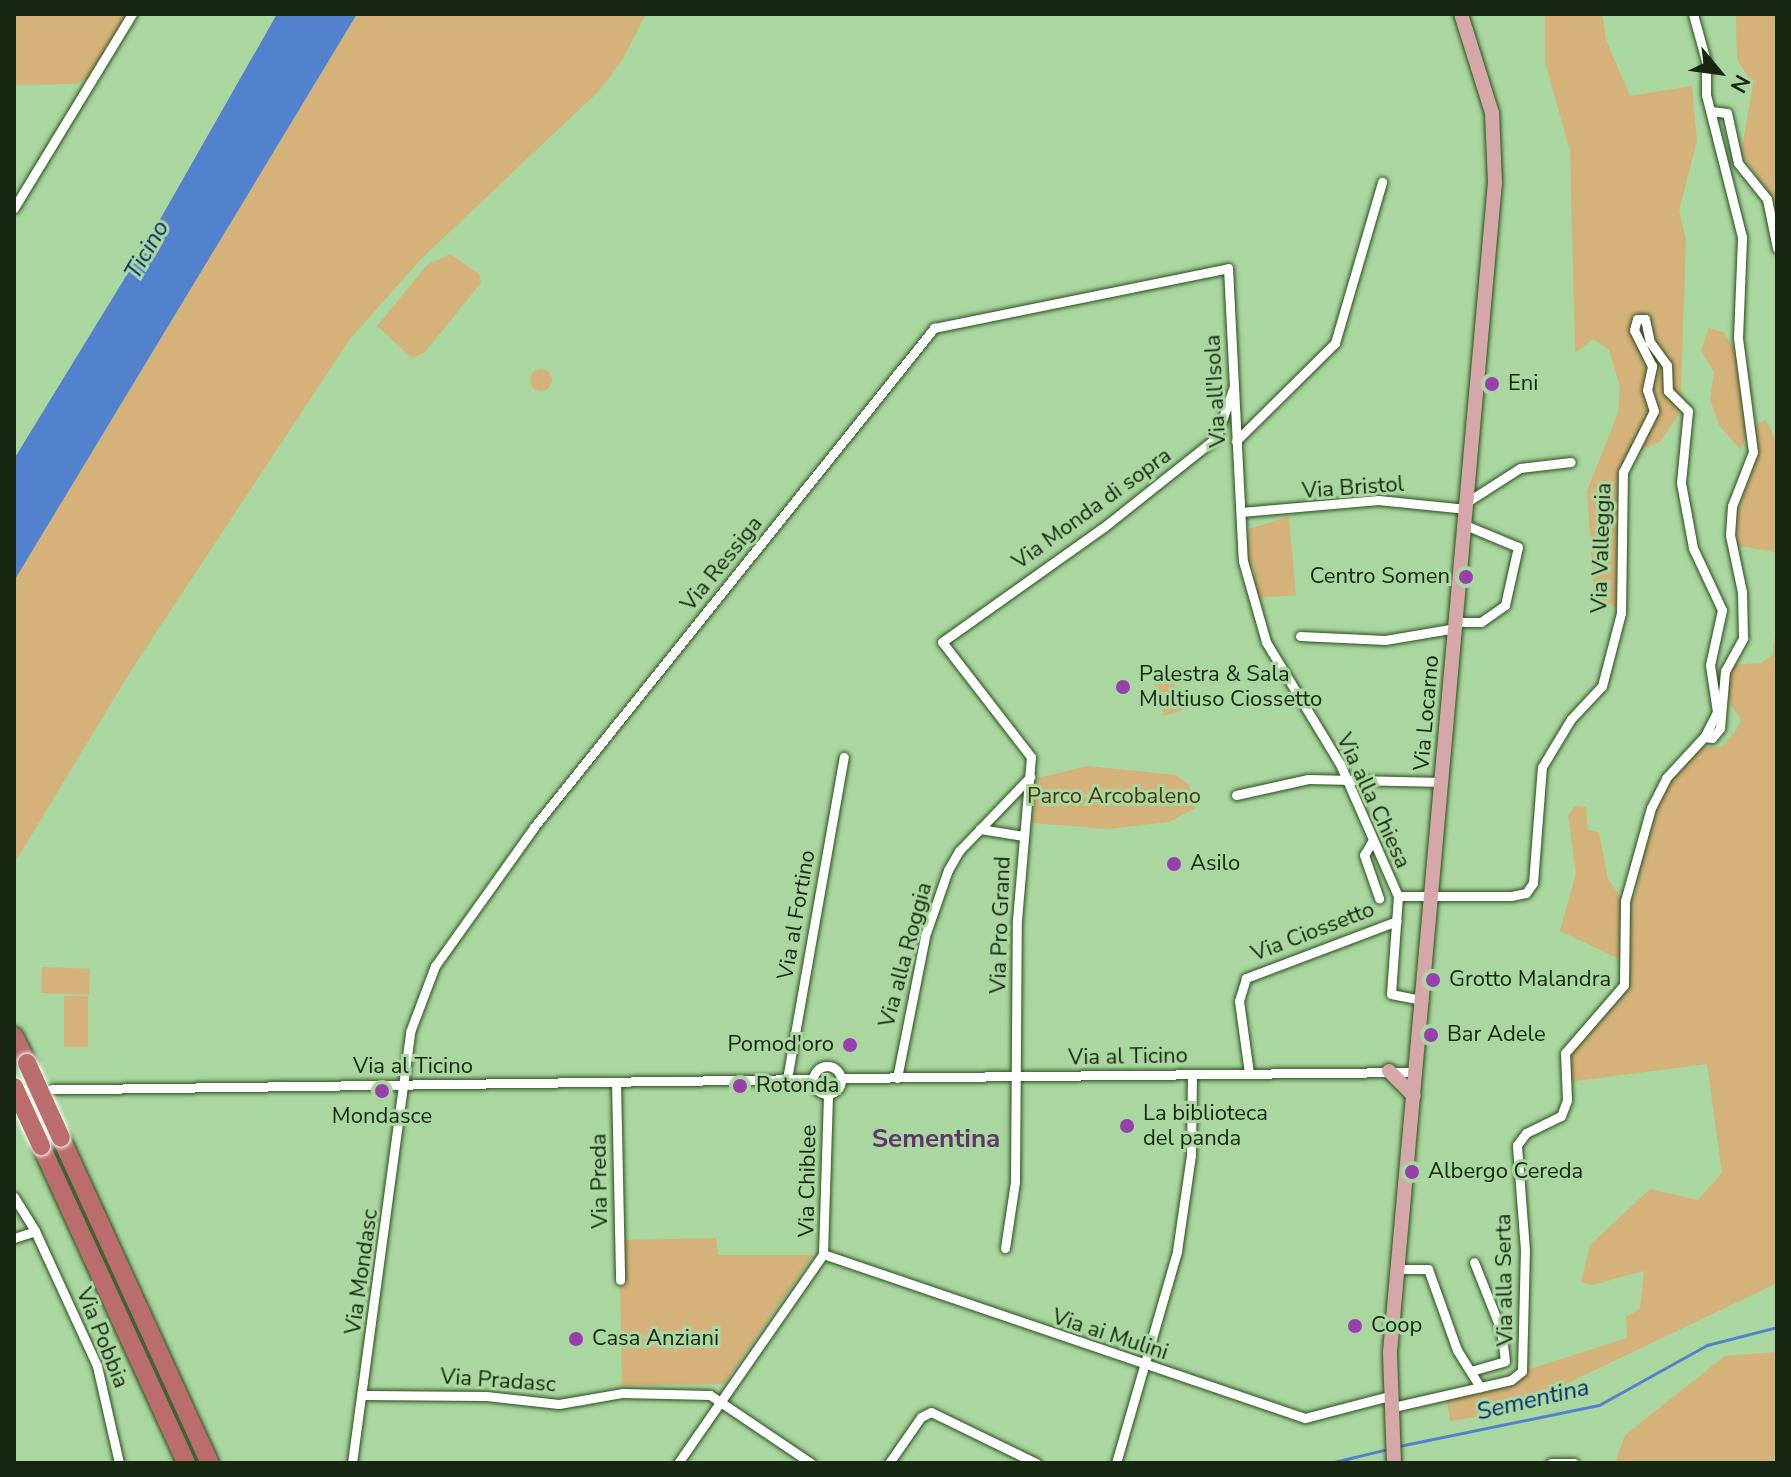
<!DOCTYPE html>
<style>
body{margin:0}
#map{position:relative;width:1791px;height:1477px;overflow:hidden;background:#aad69f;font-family:"Nunito Sans",sans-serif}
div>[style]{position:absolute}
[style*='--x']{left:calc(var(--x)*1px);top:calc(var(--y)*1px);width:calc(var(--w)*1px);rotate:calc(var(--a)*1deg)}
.green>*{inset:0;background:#d5b27a;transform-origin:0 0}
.round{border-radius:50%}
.water>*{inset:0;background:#5281cd}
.stream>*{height:3px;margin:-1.5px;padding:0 1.5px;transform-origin:1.5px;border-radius:1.5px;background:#5281cd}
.roads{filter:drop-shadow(0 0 2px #294f1d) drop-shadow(0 0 2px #294f1d)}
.minor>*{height:9px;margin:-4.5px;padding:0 4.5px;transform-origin:4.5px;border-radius:4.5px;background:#fff}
.minor>.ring{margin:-4.5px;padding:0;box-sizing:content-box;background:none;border:9px solid #fff;border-radius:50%}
.primary>*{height:14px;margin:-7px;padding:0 7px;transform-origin:7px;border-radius:7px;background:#d6a7a8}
.motorway>*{height:18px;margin:-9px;padding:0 9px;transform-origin:9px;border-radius:9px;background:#bb6d6e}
.bridges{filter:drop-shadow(0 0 2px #fff) drop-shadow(0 0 2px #fff)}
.motorway-bridge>*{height:18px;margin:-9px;padding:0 9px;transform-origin:9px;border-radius:9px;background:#bb6d6e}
.dots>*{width:22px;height:22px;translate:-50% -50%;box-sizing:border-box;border:4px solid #aad69f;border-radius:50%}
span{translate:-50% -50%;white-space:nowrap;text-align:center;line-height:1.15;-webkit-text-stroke:6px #aad69f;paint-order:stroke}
.poi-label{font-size:22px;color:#162611}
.left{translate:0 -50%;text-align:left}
.right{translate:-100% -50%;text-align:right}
.street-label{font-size:22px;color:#162611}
.park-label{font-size:22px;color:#4d370f}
.water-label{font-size:24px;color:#002c6f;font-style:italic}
.quarter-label{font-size:26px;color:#60356b;font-weight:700}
.frame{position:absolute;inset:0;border:16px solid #162611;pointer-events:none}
.north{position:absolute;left:1679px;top:32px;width:80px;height:80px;-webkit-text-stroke:6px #aad69f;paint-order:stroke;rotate:119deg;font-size:22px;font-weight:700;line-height:32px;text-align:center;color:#162611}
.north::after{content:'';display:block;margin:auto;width:28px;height:36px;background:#162611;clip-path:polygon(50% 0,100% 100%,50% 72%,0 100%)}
</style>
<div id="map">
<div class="green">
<i style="clip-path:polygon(14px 14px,127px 14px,89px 78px,75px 84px,14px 85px)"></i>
<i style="clip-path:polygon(357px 14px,646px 14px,622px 60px,599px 91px,422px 258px,350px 339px,130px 672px,14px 864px,14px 581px)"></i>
<i style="clip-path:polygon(1545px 14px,1602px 14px,1606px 40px,1630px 96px,1692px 86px,1697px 141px,1679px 211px,1686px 239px,1681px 391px,1686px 404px,1660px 442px,1624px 457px,1618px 608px,1594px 596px,1587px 491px,1618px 413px,1620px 387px,1609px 350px,1593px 339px,1575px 353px,1570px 151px,1545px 62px)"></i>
<i style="clip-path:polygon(1736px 14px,1777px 14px,1777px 233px,1771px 196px,1741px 153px,1753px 85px,1737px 59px)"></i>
<i style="clip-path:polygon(450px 254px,479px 274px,481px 283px,425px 352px,412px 358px,377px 326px,427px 265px)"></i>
<i style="clip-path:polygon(1709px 328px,1723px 332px,1735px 348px,1746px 436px,1741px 450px,1719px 425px,1710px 399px,1714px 372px,1701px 350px)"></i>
<i class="round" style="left:530px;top:369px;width:22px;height:22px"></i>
<i style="clip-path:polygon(1766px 420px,1777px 443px,1777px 552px,1738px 546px,1734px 522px,1756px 462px,1754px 425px)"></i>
<i style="clip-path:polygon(1289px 517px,1296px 595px,1256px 598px,1254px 566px,1248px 565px,1249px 529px)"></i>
<i style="clip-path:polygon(1777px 622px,1777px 1283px,1507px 1412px,1450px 1421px,1446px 1396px,1627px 1338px,1626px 1317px,1640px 1309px,1644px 1271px,1592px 1285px,1581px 1282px,1590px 1245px,1650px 1189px,1698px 1200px,1722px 1173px,1707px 1064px,1569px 1082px,1569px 1052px,1615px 1004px,1627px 986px,1630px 964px,1560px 931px,1576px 873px,1568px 815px,1575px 806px,1586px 807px,1588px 830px,1599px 832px,1608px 879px,1620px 896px,1635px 897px,1648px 828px,1661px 792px,1700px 747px,1722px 747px,1736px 730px,1741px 720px,1730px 703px,1726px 673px,1730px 665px,1760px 663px,1772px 656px)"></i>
<i style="left:1173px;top:678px;width:34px;height:19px;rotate:75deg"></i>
<i style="clip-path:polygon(1087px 766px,1176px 775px,1189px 785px,1196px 808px,1169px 822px,1109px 829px,1032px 823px,1038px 778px)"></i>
<i style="left:42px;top:967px;width:48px;height:26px;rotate:2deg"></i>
<i style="left:88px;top:996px;width:51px;height:24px;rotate:90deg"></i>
<i style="clip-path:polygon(716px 1238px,718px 1255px,813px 1255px,724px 1384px,622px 1386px,619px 1240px)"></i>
<i style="clip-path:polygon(1777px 1352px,1777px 1463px,1615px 1463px,1625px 1435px,1725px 1356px)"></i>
</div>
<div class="water">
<i style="clip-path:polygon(277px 14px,357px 14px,14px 581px,14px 459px,150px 237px)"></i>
</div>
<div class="stream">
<i style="--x:1399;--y:1446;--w:204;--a:-11.6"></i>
<i style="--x:1599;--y:1405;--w:124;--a:-29.1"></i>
<i style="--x:1707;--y:1345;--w:72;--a:-14.4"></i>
<i style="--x:1330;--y:1463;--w:60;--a:-13.6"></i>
</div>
<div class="roads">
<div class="minor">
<i style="--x:1711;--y:111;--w:16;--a:7"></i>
<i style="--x:1727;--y:113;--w:51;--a:77.6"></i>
<i style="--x:1738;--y:163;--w:46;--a:51.1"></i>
<i style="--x:1767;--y:199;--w:50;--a:78.5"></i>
<i style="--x:14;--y:208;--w:227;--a:-58.7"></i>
<i style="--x:1236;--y:441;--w:139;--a:-44.7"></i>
<i style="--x:1335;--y:343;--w:168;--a:-73.7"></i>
<i style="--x:1467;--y:502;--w:63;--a:-32.7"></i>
<i style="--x:1520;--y:468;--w:51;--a:-6.7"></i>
<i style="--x:1241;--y:512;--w:138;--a:-5"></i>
<i style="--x:1378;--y:500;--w:89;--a:5.8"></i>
<i style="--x:1457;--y:622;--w:24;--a:0"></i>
<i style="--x:1481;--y:622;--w:29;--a:-35"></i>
<i style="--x:1505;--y:605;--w:59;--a:-77.4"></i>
<i style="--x:1518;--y:547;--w:57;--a:-157.5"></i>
<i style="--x:1300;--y:636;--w:85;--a:2.7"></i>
<i style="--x:1385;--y:640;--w:72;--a:-9.6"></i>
<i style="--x:1236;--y:795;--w:74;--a:-12.5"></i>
<i style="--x:1308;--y:779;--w:135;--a:1.3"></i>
<i style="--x:980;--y:829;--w:44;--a:9.2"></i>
<i style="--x:1373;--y:840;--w:17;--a:121"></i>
<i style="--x:1364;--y:855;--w:46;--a:70.8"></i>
<i style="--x:1398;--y:896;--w:98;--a:94.1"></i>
<i style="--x:1391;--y:994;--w:33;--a:11"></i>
<i class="ring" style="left:813px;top:1066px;width:19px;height:19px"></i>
<i style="--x:1249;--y:1073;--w:73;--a:-97.9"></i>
<i style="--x:1239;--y:1001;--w:24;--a:-73"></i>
<i style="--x:1246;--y:978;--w:161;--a:-20.7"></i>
<i style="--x:842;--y:1078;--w:573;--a:-0.6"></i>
<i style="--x:897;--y:1078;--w:145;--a:-78.8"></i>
<i style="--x:925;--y:936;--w:70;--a:-70.8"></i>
<i style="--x:948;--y:870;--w:22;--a:-60"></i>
<i style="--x:959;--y:851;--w:103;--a:-46.2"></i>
<i style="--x:787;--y:1079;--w:327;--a:-80"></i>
<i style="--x:616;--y:1082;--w:198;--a:88.8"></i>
<i style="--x:14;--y:1090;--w:799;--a:-0.79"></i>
<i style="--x:14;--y:1197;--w:40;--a:58"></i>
<i style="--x:35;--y:1231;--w:149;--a:65.3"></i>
<i style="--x:97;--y:1366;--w:99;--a:77.2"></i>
<i style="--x:14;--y:1238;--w:22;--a:-18"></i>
<i style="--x:1005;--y:1248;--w:67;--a:-81.4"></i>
<i style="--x:1015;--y:1182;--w:262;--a:-89.6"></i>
<i style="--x:1017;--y:920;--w:164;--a:-85.1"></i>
<i style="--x:1031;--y:757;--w:145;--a:-127.7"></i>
<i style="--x:942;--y:642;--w:199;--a:-35.4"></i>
<i style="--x:1104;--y:527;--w:143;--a:-38.5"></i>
<i style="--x:1216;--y:438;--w:55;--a:-70.9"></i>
<i style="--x:823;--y:1254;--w:509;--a:18.79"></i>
<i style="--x:1305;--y:1418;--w:87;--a:-14.7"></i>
<i style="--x:1399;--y:1269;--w:29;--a:0"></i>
<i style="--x:1428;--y:1269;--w:86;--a:70.3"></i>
<i style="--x:1457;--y:1350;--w:44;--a:58.1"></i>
<i style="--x:1471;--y:1371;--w:35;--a:-16"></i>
<i style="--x:1505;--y:1361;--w:31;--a:-97"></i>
<i style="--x:1501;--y:1330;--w:73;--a:-111.7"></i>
<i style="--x:363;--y:1395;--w:123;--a:0.5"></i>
<i style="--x:486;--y:1396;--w:73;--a:6.3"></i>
<i style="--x:559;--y:1404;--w:65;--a:-9.8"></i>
<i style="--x:623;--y:1393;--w:87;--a:1.3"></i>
<i style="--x:710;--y:1395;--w:122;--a:34"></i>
<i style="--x:1389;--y:1408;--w:125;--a:-12.9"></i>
<i style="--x:1511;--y:1380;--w:14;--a:-39"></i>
<i style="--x:1522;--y:1371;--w:121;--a:-88.6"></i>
<i style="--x:1525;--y:1250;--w:105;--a:-94.4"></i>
<i style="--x:1517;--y:1145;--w:15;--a:-53"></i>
<i style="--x:1526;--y:1133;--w:39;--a:-26"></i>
<i style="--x:1561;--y:1116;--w:17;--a:-69"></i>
<i style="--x:1567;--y:1100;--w:47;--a:-92.4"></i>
<i style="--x:1565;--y:1053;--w:90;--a:-49.1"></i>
<i style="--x:1624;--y:985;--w:84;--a:-89.3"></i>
<i style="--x:1625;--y:901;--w:97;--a:-74.4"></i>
<i style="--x:1651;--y:808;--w:34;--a:-63"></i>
<i style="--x:1666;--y:778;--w:56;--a:-47.2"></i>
<i style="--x:1704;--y:737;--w:8;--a:7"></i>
<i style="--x:1712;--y:738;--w:13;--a:-51"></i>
<i style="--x:1720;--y:728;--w:57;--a:-85"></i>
<i style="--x:1725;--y:671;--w:38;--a:-61"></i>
<i style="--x:1743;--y:638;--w:46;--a:-91.2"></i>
<i style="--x:1742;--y:592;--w:58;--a:-101.9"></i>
<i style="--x:1730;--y:535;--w:29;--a:-86"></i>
<i style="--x:1732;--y:506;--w:58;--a:-68.7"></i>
<i style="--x:1753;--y:452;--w:115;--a:-97.5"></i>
<i style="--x:1738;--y:338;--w:101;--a:-87.7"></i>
<i style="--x:1742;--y:237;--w:146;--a:-104.2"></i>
<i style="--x:1706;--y:95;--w:34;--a:-90"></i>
<i style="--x:1706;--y:61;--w:49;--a:-105.5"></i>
<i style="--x:352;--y:1463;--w:435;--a:-82.3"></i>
<i style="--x:410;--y:1032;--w:71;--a:-69.3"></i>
<i style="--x:435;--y:966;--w:171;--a:-54.5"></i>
<i style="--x:534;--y:827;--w:640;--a:-51.28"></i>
<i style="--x:934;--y:328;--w:300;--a:-11.5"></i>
<i style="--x:1228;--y:268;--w:293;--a:87.1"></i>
<i style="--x:1243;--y:561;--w:84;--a:74.1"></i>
<i style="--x:1266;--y:642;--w:143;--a:58.8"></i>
<i style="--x:1340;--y:764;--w:144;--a:66.3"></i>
<i style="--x:1398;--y:896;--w:113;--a:0"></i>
<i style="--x:1511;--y:896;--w:15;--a:-11"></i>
<i style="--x:1526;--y:893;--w:12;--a:-55"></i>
<i style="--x:1533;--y:883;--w:116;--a:-85.6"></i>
<i style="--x:1542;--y:767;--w:56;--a:-58.9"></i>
<i style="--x:1571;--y:719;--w:45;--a:-46.8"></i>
<i style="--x:1602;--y:686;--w:75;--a:-75.4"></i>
<i style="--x:1621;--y:613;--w:141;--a:-89.2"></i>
<i style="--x:1623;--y:472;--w:68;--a:-63.1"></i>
<i style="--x:1654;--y:411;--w:22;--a:-108"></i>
<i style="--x:1647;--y:390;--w:25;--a:-78"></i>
<i style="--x:1652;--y:366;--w:40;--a:-116.6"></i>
<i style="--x:1634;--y:330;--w:11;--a:-75"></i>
<i style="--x:1637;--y:319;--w:8;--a:0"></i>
<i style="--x:1645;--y:319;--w:24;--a:78"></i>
<i style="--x:1650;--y:342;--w:29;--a:54"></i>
<i style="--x:1667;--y:365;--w:26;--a:88"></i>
<i style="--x:1668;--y:391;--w:28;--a:45"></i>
<i style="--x:1688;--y:411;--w:72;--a:95.6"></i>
<i style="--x:1681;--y:483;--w:66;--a:79.5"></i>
<i style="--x:1693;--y:548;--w:68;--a:64.9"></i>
<i style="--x:1722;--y:610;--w:56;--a:102.3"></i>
<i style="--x:1710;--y:665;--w:48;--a:81.5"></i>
<i style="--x:1717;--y:712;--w:28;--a:117"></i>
<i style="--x:678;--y:1463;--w:254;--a:-55.2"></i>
<i style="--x:823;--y:1254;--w:159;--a:-88.2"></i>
<i style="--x:889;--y:1463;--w:56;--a:-55.2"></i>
<i style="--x:921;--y:1417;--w:11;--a:-27"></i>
<i style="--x:931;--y:1412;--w:117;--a:25.9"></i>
<i style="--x:1116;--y:1463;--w:221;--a:-73.9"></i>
<i style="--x:1177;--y:1251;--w:97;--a:-81.7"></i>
<i style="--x:1191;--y:1155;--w:80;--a:-89.3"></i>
<i style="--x:1551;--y:1463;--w:23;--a:0"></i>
</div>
<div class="primary">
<i style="--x:1389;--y:1071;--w:35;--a:45"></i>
<i style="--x:1394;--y:1463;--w:111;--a:-92.1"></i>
<i style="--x:1390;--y:1352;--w:1175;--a:-84.87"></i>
<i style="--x:1495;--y:182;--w:69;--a:-92.5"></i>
<i style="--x:1492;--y:113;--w:104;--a:-107.4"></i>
</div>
<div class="motorway">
<i style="--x:14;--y:1036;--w:30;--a:64"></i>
<i style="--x:61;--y:1138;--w:358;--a:65.4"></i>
<i style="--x:41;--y:1146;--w:349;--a:65.4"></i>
</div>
</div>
<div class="bridges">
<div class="motorway-bridge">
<i style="--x:27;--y:1063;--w:82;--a:65.6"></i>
<i style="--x:14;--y:1087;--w:65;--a:65.4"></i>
</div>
</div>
<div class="dots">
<i style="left:1492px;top:384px;background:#9740ad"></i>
<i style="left:1466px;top:577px;background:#9740ad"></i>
<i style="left:1123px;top:687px;background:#9740ad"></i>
<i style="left:1174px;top:864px;background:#9740ad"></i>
<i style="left:1433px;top:980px;background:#9740ad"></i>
<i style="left:1431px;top:1035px;background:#9740ad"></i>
<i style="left:850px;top:1045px;background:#9740ad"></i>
<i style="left:740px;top:1086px;background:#9740ad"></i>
<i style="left:382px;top:1091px;background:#9740ad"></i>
<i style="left:1127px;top:1126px;background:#9740ad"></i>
<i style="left:1412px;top:1172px;background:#9740ad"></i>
<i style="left:1355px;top:1326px;background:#9740ad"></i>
<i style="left:576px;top:1339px;background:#9740ad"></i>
</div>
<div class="poi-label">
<span class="left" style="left:1508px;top:384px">Eni</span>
<span class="right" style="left:1450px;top:577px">Centro Somen</span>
<span class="left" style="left:1139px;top:687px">Palestra &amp; Sala<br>Multiuso Ciossetto</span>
<span class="left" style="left:1190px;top:864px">Asilo</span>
<span class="left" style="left:1449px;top:980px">Grotto Malandra</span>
<span class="left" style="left:1447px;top:1035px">Bar Adele</span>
<span class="right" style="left:834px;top:1045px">Pomod'oro</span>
<span class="left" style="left:756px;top:1086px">Rotonda</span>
<span class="left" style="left:1143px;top:1126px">La biblioteca<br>del panda</span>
<span style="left:382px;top:1117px">Mondasce</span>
<span class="left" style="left:1428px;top:1172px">Albergo Cereda</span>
<span class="left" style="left:1371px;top:1326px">Coop</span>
<span class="left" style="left:592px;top:1339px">Casa Anziani</span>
</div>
<div class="street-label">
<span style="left:1216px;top:391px;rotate:-93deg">Via all'Isola</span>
<span style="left:1353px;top:488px;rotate:-4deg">Via Bristol</span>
<span style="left:1092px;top:509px;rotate:-36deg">Via Monda di sopra</span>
<span style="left:1602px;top:548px;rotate:-88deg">Via Valleggia</span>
<span style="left:722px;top:564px;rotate:-51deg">Via Ressiga</span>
<span style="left:1427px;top:713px;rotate:-85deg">Via Locarno</span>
<span style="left:1373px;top:801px;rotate:65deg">Via alla Chiesa</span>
<span style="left:797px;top:915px;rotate:-80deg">Via al Fortino</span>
<span style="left:1001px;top:925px;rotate:-88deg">Via Pro Grand</span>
<span style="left:1313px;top:932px;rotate:-21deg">Via Ciossetto</span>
<span style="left:906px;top:955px;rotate:-75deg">Via alla Roggia</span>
<span style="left:1128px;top:1057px;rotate:-1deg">Via al Ticino</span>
<span style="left:413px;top:1067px">Via al Ticino</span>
<span style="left:600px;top:1181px;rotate:-91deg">Via Preda</span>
<span style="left:808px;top:1181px;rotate:-89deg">Via Chiblee</span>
<span style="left:362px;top:1272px;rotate:-82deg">Via Mondasc</span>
<span style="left:1505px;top:1280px;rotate:-91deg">Via alla Serta</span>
<span style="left:1110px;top:1335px;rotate:18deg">Via ai Mulini</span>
<span style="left:102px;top:1338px;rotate:68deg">Via Pobbia</span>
<span style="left:498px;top:1381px;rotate:4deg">Via Pradasc</span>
</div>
<div class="park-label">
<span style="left:1114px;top:797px">Parco Arcobaleno</span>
</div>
<div class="water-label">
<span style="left:147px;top:250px;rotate:-60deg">Ticino</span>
<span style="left:1533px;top:1400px;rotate:-13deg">Sementina</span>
</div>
<div class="quarter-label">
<span style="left:936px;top:1139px">Sementina</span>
</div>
<div class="frame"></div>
<div class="north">N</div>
</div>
